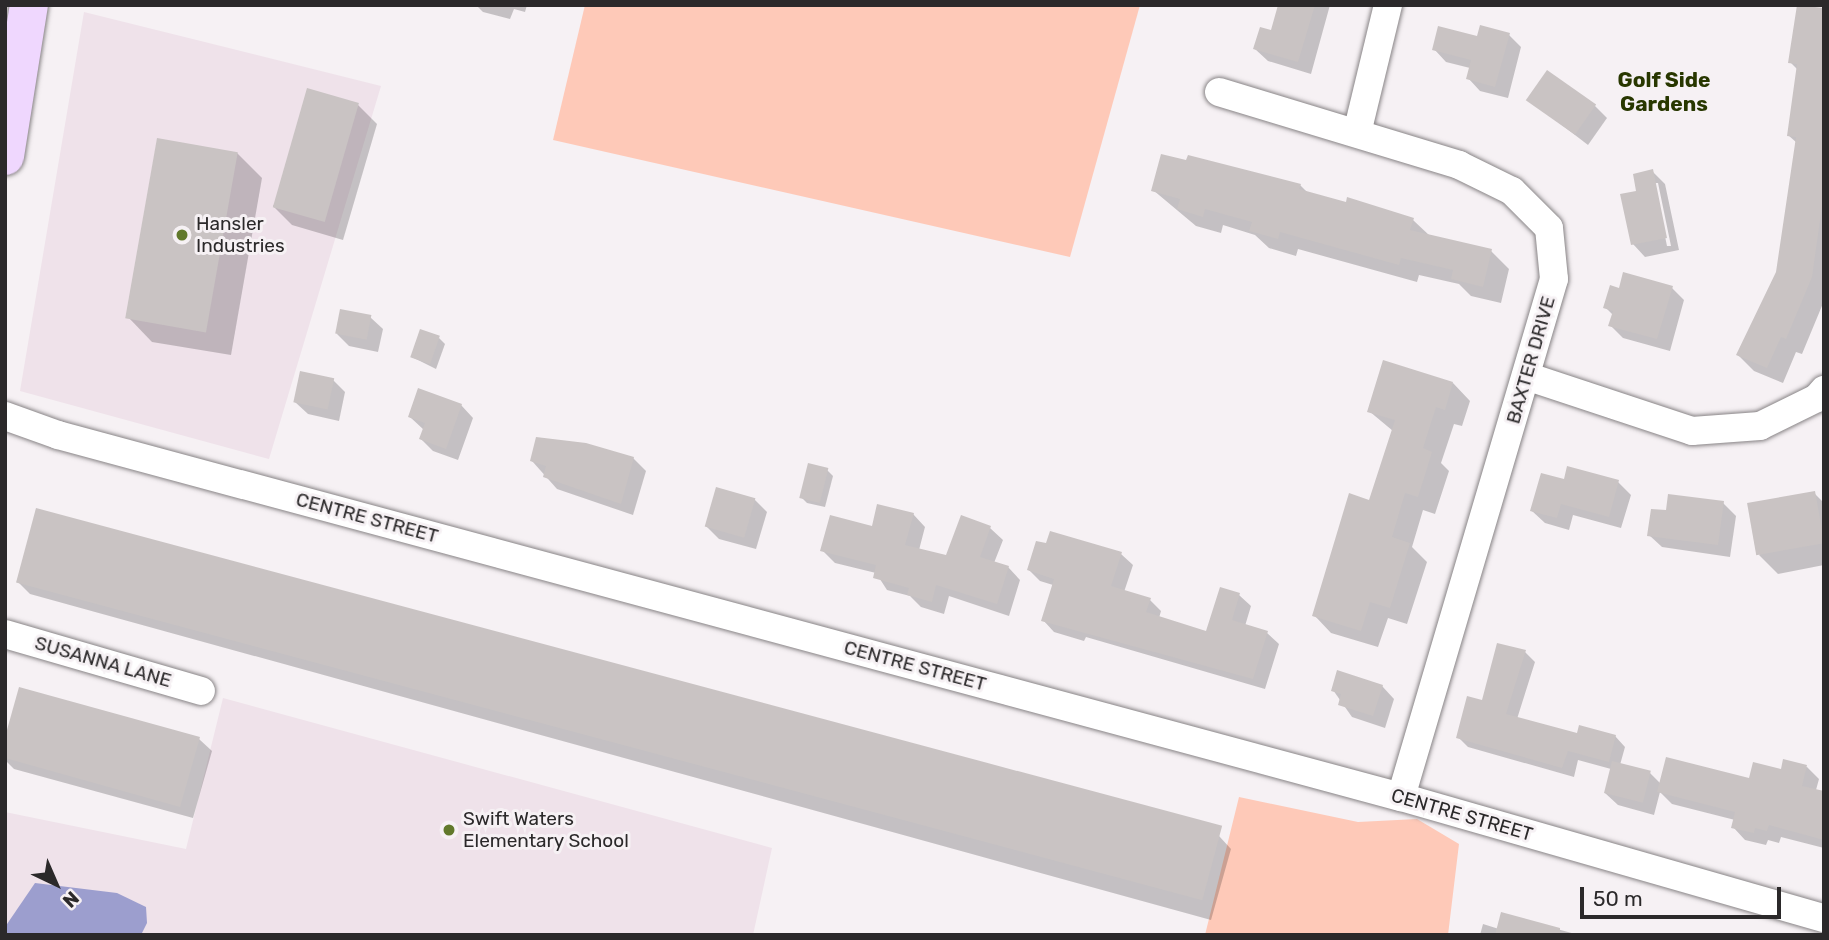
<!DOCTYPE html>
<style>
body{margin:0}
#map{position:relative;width:1829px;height:940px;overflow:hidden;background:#f6f1f4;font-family:Rubik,sans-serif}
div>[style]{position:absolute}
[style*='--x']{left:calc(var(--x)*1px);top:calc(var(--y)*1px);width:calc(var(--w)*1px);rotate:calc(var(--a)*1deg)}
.built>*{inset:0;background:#efe2ea}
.green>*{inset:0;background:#fec9b8}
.water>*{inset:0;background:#9c9ece}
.shadow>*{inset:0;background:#0003}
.building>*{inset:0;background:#c9c3c3;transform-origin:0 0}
.roads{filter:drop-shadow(0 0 2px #888486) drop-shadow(0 0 2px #888486)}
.street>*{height:28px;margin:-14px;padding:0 14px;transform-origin:14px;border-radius:14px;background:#fff}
.primary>*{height:38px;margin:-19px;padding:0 19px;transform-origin:19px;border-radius:19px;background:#efd7fe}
.dots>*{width:19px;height:19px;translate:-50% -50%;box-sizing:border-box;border:4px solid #f6f1f4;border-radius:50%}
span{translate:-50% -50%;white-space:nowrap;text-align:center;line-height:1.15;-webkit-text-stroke:6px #f6f1f4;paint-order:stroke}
.poi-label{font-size:19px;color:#2b292a}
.left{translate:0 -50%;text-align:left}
.street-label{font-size:19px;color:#2b292a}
.neighbourhood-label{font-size:21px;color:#283700;font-weight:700}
.frame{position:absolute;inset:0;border:7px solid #2b292a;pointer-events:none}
.north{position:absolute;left:21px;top:849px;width:70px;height:70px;-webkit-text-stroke:5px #f6f1f4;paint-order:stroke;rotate:136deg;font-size:19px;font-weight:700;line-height:28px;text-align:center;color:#2b292a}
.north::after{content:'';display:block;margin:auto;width:24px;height:32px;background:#2b292a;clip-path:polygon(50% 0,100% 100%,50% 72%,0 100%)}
.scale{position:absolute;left:1580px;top:887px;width:201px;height:32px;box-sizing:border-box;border:4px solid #2b292a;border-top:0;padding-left:9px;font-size:21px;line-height:24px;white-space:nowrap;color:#2b292a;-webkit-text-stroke:5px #f6f1f4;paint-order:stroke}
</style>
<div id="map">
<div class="built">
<i style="clip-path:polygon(84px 12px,381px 86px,269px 459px,20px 391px)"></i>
<i style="clip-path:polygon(223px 698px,772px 848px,753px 935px,5px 935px,5px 812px,186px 849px)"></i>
</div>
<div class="green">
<i style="clip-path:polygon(585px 5px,1140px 5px,1070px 257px,553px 140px)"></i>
<i style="clip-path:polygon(1239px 797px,1358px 822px,1417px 819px,1459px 844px,1448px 935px,1205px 935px)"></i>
</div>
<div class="water">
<i style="clip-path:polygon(35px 883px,117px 893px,146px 907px,147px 923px,141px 935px,5px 935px,5px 927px)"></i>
</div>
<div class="shadow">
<i style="clip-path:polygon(476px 5px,527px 5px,525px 12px,514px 9px,510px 19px,483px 12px)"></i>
<i style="clip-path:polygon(1280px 5px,1330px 5px,1311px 74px,1268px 61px,1255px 49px,1272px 32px)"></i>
<i style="clip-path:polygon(1824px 10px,1824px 301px,1802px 354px,1796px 352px,1783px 383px,1754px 371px,1738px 355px,1777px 273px,1797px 143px,1788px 135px,1798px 70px,1790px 62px)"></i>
<i style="clip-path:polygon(1509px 35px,1521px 47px,1508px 98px,1480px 91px,1468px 78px,1470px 68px,1446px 62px,1434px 49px)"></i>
<i style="clip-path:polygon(1528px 99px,1595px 106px,1607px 118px,1588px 145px)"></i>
<i style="clip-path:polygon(358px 105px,377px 124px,343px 240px,292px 225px,273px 206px)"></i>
<i style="clip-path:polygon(237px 153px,262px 178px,231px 355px,152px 342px,128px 317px)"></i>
<i style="clip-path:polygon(evenodd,1652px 171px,1665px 184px,1679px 250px,1645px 257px,1633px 244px,1638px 192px,1652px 171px,1654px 183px,1658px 183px,1671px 246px,1667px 246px,1654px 183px)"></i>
<i style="clip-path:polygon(1300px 185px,1308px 193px,1413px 220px,1430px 236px,1491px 251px,1509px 269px,1501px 303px,1471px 296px,1459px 284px,1419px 275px,1417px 282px,1298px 249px,1296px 256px,1269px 248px,1255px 235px,1223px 225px,1221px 233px,1196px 226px,1153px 190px)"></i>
<i style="clip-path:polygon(1672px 288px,1684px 300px,1670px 351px,1623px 338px,1610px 325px,1613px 315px,1605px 307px,1620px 290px)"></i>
<i style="clip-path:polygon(370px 317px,383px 329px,378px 352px,349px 346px,337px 334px)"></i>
<i style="clip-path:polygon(439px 338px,445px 344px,436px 369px,412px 357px)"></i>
<i style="clip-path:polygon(333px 380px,345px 392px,339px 421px,308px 414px,295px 402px)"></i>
<i style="clip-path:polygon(1453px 383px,1470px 401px,1462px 426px,1454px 424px,1441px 463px,1449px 471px,1435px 514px,1423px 510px,1412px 547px,1427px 562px,1407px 624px,1388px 618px,1378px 647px,1331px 633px,1314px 615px,1371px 502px,1393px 431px,1369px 411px)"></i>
<i style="clip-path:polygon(461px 405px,473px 418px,458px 460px,433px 451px,421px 439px,424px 430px,410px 417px)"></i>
<i style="clip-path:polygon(633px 458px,646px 471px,633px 515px,557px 489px,532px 461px)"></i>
<i style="clip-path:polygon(827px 470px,833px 476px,825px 507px,807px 503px,801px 497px)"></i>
<i style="clip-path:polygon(1565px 481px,1618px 482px,1631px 495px,1621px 528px,1573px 515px,1569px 530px,1545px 523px,1532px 511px)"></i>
<i style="clip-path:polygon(1814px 493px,1824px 503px,1824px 565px,1778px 574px,1759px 555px)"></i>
<i style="clip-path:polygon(754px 499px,767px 512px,756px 549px,719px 539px,707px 527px)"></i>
<i style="clip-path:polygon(1723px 503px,1736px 516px,1730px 557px,1662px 547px,1649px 535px,1667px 512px)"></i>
<i style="clip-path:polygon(913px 514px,925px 527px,919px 550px,947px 557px,962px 517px,990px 528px,1003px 540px,994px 563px,1008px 567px,1020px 580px,1009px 616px,949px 596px,944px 614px,921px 607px,910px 596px,887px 590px,876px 573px,835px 563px,822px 550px)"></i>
<i style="clip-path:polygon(1121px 554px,1133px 565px,1124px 592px,1150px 600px,1161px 611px,1159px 618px,1207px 633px,1239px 595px,1251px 606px,1245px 626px,1267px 633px,1279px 644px,1265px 689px,1086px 637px,1084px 641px,1054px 632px,1043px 620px,1053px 585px,1040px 581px,1029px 570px)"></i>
<i style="clip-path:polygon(17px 581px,1219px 836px,1231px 849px,1211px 920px,30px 594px)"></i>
<i style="clip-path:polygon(1525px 652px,1535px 662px,1517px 719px,1578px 735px,1615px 736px,1625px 747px,1620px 765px,1650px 773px,1661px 784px,1750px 781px,1807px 767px,1819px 779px,1816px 790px,1824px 793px,1824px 848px,1781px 837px,1779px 843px,1768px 840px,1766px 845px,1745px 840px,1733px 827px,1735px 820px,1672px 804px,1660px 792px,1654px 815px,1618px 805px,1605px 793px,1611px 769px,1578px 760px,1574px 777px,1468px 747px,1458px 737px)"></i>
<i style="clip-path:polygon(1382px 686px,1394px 699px,1385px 728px,1352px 717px,1333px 690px)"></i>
<i style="clip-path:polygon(199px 739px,212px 751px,193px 818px,14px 769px,5px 760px,5px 743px)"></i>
<i style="clip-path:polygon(1502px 914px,1579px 935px,1480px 935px,1483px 924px,1499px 929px)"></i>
</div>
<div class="building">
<i style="clip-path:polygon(1278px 5px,1315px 5px,1298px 62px,1253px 49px,1260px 27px,1271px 30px)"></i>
<i style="clip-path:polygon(1797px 5px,1824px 8px,1824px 192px,1812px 277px,1786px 339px,1781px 337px,1767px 368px,1736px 355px,1776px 272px,1796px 137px,1787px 136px,1797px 64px,1788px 63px)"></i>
<i style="clip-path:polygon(1480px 25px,1510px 33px,1495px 87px,1466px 79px,1471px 60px,1432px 50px,1438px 26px,1477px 36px)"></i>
<i style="left:1547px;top:70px;width:60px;height:37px;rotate:35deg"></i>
<i style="left:307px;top:88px;width:54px;height:124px;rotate:16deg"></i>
<i style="left:157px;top:138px;width:82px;height:183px;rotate:10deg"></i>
<i style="clip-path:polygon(1161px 154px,1186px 160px,1188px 155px,1301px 184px,1299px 189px,1346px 202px,1347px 197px,1414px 218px,1410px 230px,1492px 249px,1483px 287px,1451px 279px,1453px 270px,1401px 258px,1399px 265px,1280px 232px,1278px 239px,1249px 231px,1252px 222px,1205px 209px,1203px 217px,1177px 209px,1180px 199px,1151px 191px)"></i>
<i style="clip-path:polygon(1653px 169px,1667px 238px,1631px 245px,1620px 194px,1636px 191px,1633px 174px)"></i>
<i style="clip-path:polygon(1623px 272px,1673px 286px,1657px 339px,1608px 326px,1613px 311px,1603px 308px,1610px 285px,1619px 288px)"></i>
<i style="left:340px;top:309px;width:32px;height:25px;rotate:11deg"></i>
<i style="left:420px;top:329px;width:21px;height:30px;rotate:19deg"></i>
<i style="clip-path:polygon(1383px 360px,1453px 382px,1445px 410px,1436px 407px,1423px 448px,1432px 452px,1418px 497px,1405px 493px,1392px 537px,1410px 543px,1390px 608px,1370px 602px,1361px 631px,1312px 616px,1349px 493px,1369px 500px,1395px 420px,1367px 412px)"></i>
<i style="left:300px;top:371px;width:35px;height:32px;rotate:12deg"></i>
<i style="clip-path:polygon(418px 388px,462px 404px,446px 449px,419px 439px,425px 423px,408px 417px)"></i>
<i style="clip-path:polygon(536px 437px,586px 443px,634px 457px,621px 504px,543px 477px,546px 466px,530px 461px)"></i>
<i style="left:808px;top:463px;width:21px;height:36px;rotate:14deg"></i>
<i style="clip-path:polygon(1567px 466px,1619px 480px,1609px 517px,1561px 504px,1557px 518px,1530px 511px,1541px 473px,1564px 479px)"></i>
<i style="left:716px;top:487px;width:41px;height:41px;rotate:16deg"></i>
<i style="left:1815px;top:491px;width:53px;height:69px;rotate:80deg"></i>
<i style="clip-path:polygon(1668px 494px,1724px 501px,1718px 545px,1647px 536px,1651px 509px,1666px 510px)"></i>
<i style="clip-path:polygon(877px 504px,914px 513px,905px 545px,946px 555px,961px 515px,991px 526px,980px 557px,1009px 566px,997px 604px,936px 585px,932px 602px,907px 595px,909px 588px,873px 578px,876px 565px,820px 551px,830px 515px,872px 526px)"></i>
<i style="left:36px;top:508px;width:1228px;height:77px;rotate:15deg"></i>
<i style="clip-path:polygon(1050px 531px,1122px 552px,1111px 586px,1151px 598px,1146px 612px,1206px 631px,1220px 587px,1240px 593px,1232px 620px,1268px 631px,1253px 679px,1041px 621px,1054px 579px,1027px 570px,1036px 541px,1046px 543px)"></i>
<i style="clip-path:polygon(1497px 643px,1526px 650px,1506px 714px,1577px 733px,1579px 725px,1616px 735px,1609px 762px,1568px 751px,1562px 768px,1456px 738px,1467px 696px,1482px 700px)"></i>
<i style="clip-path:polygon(1337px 670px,1383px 685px,1373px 716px,1338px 705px,1341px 694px,1331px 691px)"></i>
<i style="clip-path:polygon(19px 687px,200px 737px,180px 807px,5px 758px,5px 737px)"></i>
<i style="clip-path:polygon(1666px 757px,1749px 778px,1753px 762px,1781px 769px,1783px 759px,1807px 765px,1802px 786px,1824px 791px,1824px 840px,1769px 825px,1767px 831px,1755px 828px,1754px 833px,1731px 828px,1735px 812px,1657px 792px)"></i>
<i style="left:1612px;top:761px;width:40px;height:33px;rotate:14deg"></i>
<i style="clip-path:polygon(1501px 912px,1560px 928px,1560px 935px,1495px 935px)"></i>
</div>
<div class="roads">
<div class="street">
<i style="--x:1219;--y:92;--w:251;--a:16.9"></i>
<i style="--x:1459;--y:165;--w:59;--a:26.1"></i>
<i style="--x:1512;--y:191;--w:52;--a:45"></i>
<i style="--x:1549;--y:228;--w:51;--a:84.4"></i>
<i style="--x:1554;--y:279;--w:540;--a:106.46"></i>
<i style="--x:1357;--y:133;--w:132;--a:-76.4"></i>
<i style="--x:1526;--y:376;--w:175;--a:18.3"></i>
<i style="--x:1692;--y:431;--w:68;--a:-4.2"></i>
<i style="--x:1760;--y:426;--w:64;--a:-26.2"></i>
<i style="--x:1817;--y:398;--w:11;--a:-49"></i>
<i style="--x:5;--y:416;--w:56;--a:19.7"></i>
<i style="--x:58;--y:435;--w:1391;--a:15.09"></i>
<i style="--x:1401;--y:797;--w:440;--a:16"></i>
<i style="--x:5;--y:634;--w:204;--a:16.2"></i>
</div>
<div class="primary">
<i style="--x:5;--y:156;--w:153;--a:-81"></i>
</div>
</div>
<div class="dots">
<i style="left:182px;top:235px;background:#61792b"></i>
<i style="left:449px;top:830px;background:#61792b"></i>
</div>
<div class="poi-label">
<span class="left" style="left:196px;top:235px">Hansler<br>Industries</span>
<span class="left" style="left:463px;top:830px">Swift Waters<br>Elementary School</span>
</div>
<div class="street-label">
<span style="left:1531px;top:360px;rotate:-74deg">BAXTER DRIVE</span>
<span style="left:367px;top:518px;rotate:15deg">CENTRE STREET</span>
<span style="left:103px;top:662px;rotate:16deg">SUSANNA LANE</span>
<span style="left:915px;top:666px;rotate:15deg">CENTRE STREET</span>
<span style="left:1462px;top:815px;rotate:16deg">CENTRE STREET</span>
</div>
<div class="neighbourhood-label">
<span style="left:1664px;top:92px">Golf Side<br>Gardens</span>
</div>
<div class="frame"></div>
<div class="north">N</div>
<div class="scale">50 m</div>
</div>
